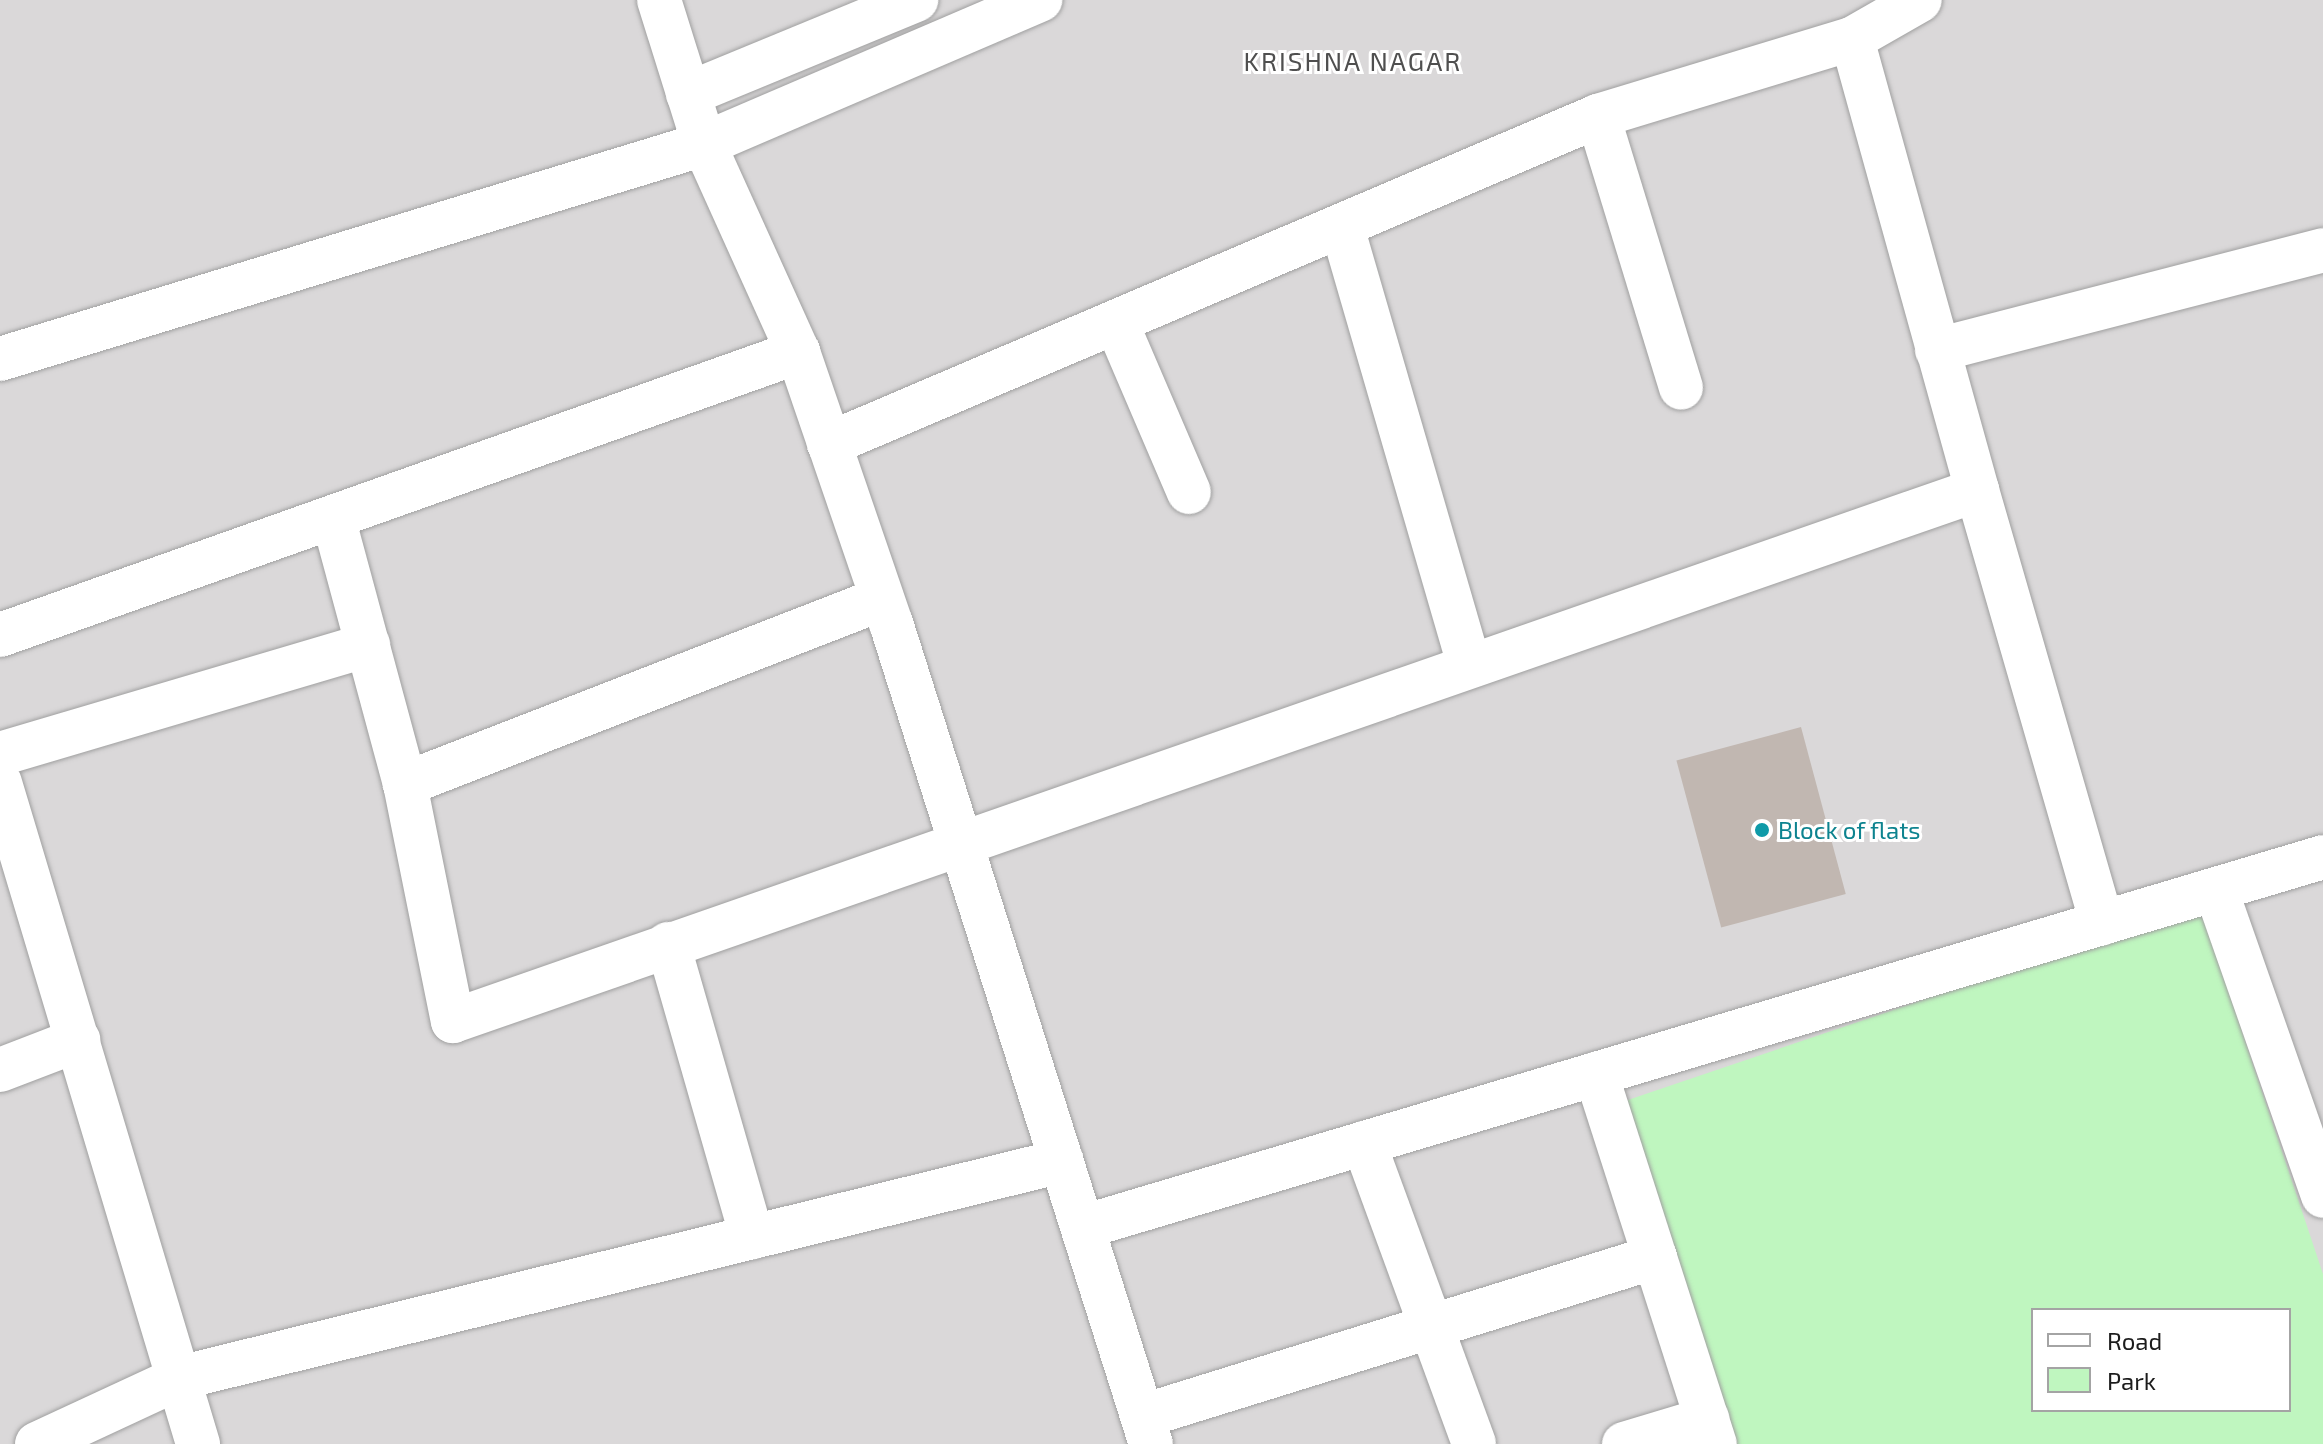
<!DOCTYPE html>
<style>
body{margin:0}
#map{position:relative;width:2323px;height:1444px;overflow:hidden;background:#ede8e2;font-family:"Exo 2",sans-serif}
div>[style]{position:absolute}
[style*='--x']{left:calc(var(--x)*1px);top:calc(var(--y)*1px);width:calc(var(--w)*1px);rotate:calc(var(--a)*1deg)}
.residential>*{inset:0;background:#dad8d9}
.park>*{inset:0;background:#bff6bf}
.building>*{inset:0;background:#c1b7b1;transform-origin:0 0}
.roads{filter:drop-shadow(0 0 2px #a0a0a0) drop-shadow(0 0 2px #a0a0a0)}
.minor>*{height:44px;margin:-22px;padding:0 22px;transform-origin:22px;border-radius:22px;background:#fff}
.dots>*{width:22px;height:22px;translate:-50% -50%;box-sizing:border-box;border:4px solid #fff;border-radius:50%}
span{translate:-50% -50%;white-space:nowrap;text-align:center;line-height:1.15;-webkit-text-stroke:6px #fff;paint-order:stroke}
.culture-label{font-size:24px;color:#0d838f}
.left{translate:0 -50%;text-align:left}
.neighbourhood-label{font-size:26px;color:#4f4f4f;letter-spacing:2px}
.legend{position:absolute;left:2031px;top:1308px;width:260px;height:104px;box-sizing:border-box;background:#fff;border:2px solid #a4a4a4;margin:0;padding:10px 14px;list-style:none;font-size:24px;color:#1c1c1c}
.legend li{display:flex;align-items:center;gap:16px;height:40px}
.legend b{width:40px;border:2px solid #a4a4a4}
</style>
<div id="map">
<div class="residential">
<i style="clip-path:polygon(evenodd,0 0,2323px 0,2323px 1444px,0 1444px,0 0,2033px 1310px,2289px 1310px,2289px 1410px,2033px 1410px,2033px 1310px)"></i>
</div>
<div class="park">
<i style="clip-path:polygon(evenodd,2200px 906px,2323px 1274px,2323px 1444px,1727px 1444px,1613px 1105px,2200px 906px,2033px 1310px,2289px 1310px,2289px 1410px,2033px 1410px,2033px 1310px)"></i>
</div>
<div class="building">
<i style="left:1801px;top:727px;width:173px;height:129px;rotate:75deg"></i>
</div>
<div class="roads">
<div class="minor">
<i style="--x:659;--y:0;--w:151;--a:72.6"></i>
<i style="--x:704;--y:144;--w:228;--a:65.7"></i>
<i style="--x:798;--y:352;--w:287;--a:71.1"></i>
<i style="--x:891;--y:623;--w:861;--a:72.43"></i>
<i style="--x:1852;--y:39;--w:78;--a:-29.8"></i>
<i style="--x:688;--y:94;--w:247;--a:-22.4"></i>
<i style="--x:1598;--y:116;--w:284;--a:73"></i>
<i style="--x:1342;--y:227;--w:456;--a:73.8"></i>
<i style="--x:1116;--y:322;--w:185;--a:66.8"></i>
<i style="--x:1937;--y:350;--w:399;--a:-14.5"></i>
<i style="--x:0;--y:359;--w:736;--a:-16.98"></i>
<i style="--x:704;--y:144;--w:366;--a:-23.2"></i>
<i style="--x:829;--y:444;--w:836;--a:-23.1"></i>
<i style="--x:1598;--y:116;--w:265;--a:-16.9"></i>
<i style="--x:1852;--y:39;--w:468;--a:74.5"></i>
<i style="--x:334;--y:521;--w:272;--a:74.9"></i>
<i style="--x:881;--y:599;--w:511;--a:158.76"></i>
<i style="--x:405;--y:784;--w:242;--a:78.6"></i>
<i style="--x:453;--y:1021;--w:1614;--a:-19.21"></i>
<i style="--x:1977;--y:490;--w:451;--a:73.9"></i>
<i style="--x:0;--y:635;--w:847;--a:-19.53"></i>
<i style="--x:0;--y:754;--w:384;--a:-16.5"></i>
<i style="--x:0;--y:783;--w:690;--a:73.32"></i>
<i style="--x:2216;--y:890;--w:324;--a:70.7"></i>
<i style="--x:668;--y:944;--w:305;--a:74"></i>
<i style="--x:0;--y:1070;--w:84;--a:-21"></i>
<i style="--x:1596;--y:1074;--w:389;--a:72.2"></i>
<i style="--x:1364;--y:1143;--w:320;--a:69.9"></i>
<i style="--x:1083;--y:1227;--w:1294;--a:-16.61"></i>
<i style="--x:1143;--y:1416;--w:536;--a:-17.25"></i>
<i style="--x:37;--y:1444;--w:157;--a:-24.9"></i>
<i style="--x:179;--y:1378;--w:909;--a:-13.81"></i>
<i style="--x:1624;--y:1444;--w:87;--a:-16.8"></i>
</div>
</div>
<div class="dots">
<i style="left:1762px;top:830px;background:#0f9aa8"></i>
</div>
<div class="culture-label">
<span class="left" style="left:1778px;top:830px">Block of flats</span>
</div>
<div class="neighbourhood-label">
<span style="left:1353px;top:61px">KRISHNA NAGAR</span>
</div>
<ul class="legend">
<li><b style="height:10px;background:#fff"></b>Road</li>
<li><b style="height:22px;background:#bff6bf"></b>Park</li>
</ul>
</div>
